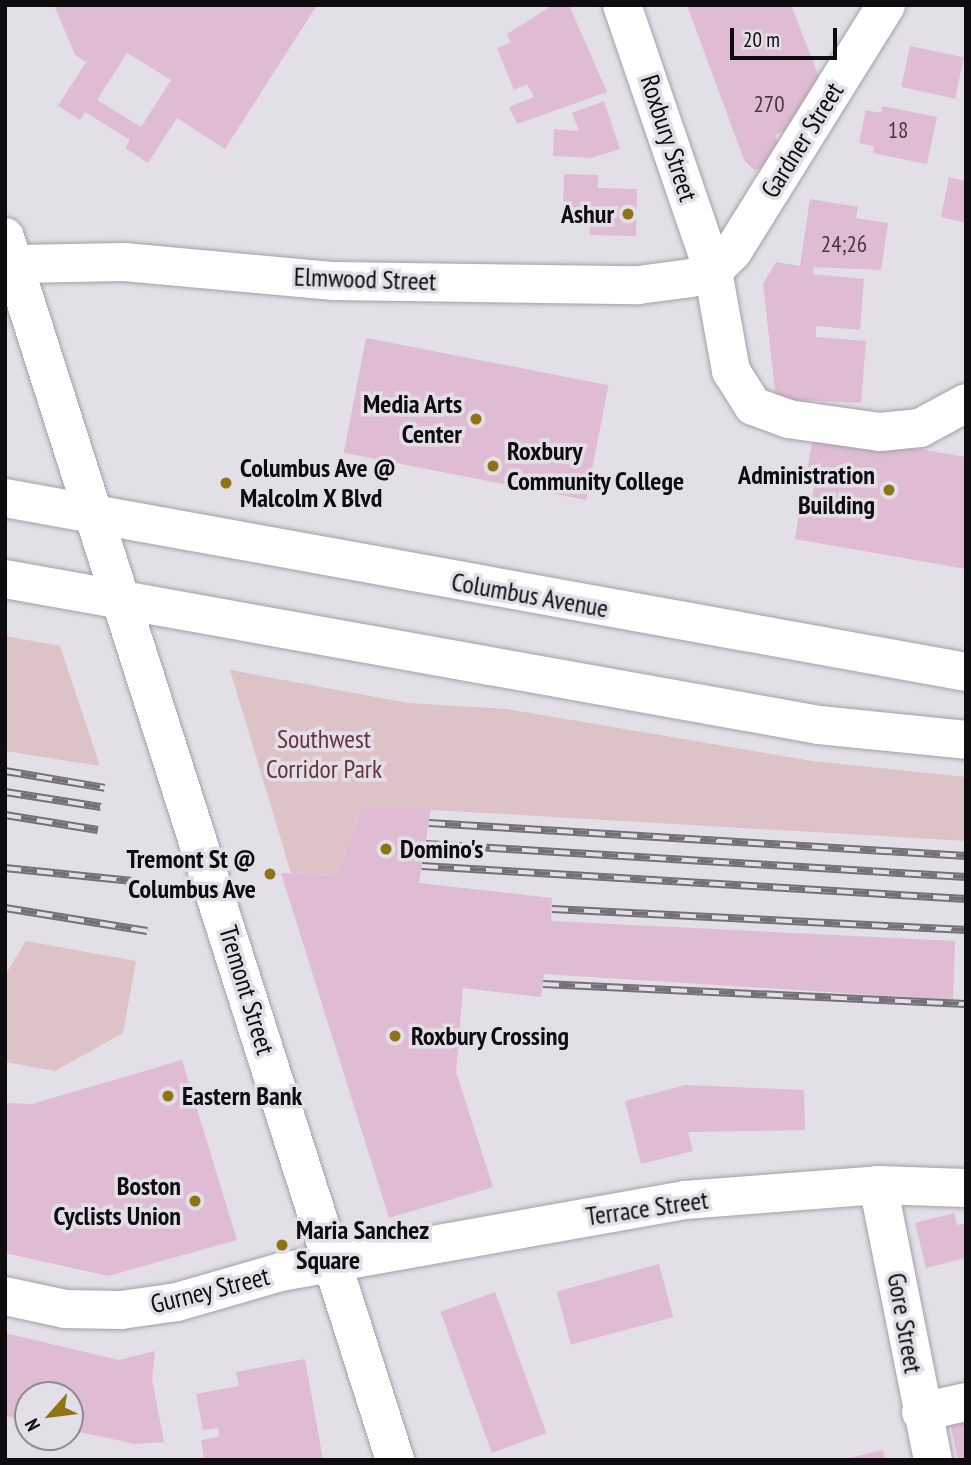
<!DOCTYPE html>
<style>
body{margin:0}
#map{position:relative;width:971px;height:1465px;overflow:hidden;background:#e2dfe6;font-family:"PT Sans Narrow",sans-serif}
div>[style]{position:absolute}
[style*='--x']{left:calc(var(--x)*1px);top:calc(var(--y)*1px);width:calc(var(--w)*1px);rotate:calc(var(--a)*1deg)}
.green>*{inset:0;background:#ddc2c7}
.building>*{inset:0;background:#dfbcd4;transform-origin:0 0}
.roads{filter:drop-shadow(0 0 2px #a3a0a6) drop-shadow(0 0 2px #a3a0a6)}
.minor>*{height:38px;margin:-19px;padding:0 19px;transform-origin:19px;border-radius:19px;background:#fff}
.major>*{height:38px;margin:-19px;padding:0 19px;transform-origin:19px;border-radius:19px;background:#fff}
.rail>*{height:8px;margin-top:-4px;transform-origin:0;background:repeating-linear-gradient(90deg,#e2dfe6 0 16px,#737176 0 32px);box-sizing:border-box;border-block:2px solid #737176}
.dots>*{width:19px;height:19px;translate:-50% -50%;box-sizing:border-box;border:4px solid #e2dfe6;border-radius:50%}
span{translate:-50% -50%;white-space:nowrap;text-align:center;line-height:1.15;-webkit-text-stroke:7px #e2dfe6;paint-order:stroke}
.number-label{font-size:23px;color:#423840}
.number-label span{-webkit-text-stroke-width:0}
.street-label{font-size:26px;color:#0e0c0f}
.poi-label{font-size:26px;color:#0e0c0f;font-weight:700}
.right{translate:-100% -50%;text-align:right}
.left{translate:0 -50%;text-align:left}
.park-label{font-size:26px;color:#6a3240}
.frame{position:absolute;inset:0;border:7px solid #0e0c0f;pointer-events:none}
.north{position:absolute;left:14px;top:1381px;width:70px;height:70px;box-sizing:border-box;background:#e2dfe6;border:2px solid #8d8b90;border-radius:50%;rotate:242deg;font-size:19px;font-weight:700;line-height:28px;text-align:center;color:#0e0c0f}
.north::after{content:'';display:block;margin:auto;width:24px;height:32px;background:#8e7317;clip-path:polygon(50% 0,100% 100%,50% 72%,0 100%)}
.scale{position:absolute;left:730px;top:28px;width:107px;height:32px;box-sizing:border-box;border:4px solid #0e0c0f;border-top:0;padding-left:9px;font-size:21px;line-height:24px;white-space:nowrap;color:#0e0c0f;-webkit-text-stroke:5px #e2dfe6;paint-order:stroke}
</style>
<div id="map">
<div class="green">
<i style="clip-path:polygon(5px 636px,60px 646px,100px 766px,5px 751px)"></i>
<i style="clip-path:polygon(230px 670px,408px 703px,506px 709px,812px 761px,966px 777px,966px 841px,365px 806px,338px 875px,291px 873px)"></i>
<i style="clip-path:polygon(26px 941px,136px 961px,123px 1033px,55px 1071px,5px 1062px,7px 972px)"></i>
</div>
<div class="building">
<i style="clip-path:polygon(evenodd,54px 5px,317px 5px,225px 149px,177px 118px,148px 163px,125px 148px,130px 140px,85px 112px,80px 120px,58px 106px,86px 62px,75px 55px,54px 5px,127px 53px,171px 80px,141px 127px,97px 100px,127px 53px)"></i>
<i style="clip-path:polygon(553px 5px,569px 5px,607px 92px,517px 124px,509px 107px,534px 97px,527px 84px,514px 90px,497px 48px,511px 42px,507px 34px)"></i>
<i style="clip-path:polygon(687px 5px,791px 5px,823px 87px,806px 122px,775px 135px,780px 150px,773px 166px,754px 170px,744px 160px)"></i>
<i style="left:910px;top:46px;width:55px;height:42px;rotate:12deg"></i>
<i style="clip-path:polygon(604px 101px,620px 149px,591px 158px,553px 156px,554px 129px,579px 131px,572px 113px)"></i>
<i style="clip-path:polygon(882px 106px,937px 117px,927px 164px,873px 153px,874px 146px,859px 143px,866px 110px,881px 113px)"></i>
<i style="clip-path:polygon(564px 174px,598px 175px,598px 188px,637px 189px,636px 236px,590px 235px,590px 208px,563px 207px)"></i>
<i style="clip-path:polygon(949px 177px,966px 181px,966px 223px,941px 217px)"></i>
<i style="clip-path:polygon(810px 199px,858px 207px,856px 218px,888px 223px,881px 270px,814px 267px,813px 274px,864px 279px,860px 330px,816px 326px,816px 337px,866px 341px,861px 403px,776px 399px,763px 284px,776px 262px,800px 266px)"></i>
<i style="left:366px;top:338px;width:247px;height:117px;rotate:11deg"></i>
<i style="clip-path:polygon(814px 431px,966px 457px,966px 569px,795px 539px,800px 507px,810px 509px,816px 474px,807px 472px)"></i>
<i style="clip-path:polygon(364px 806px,431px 809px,419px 883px,552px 898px,551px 921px,955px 941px,953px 1000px,544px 974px,541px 997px,463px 988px,456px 1072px,493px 1187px,389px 1218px,281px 873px,338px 875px)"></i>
<i style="clip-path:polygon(182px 1060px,237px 1240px,108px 1276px,5px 1253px,5px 1103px,32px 1104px)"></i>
<i style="clip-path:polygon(685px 1085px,804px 1090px,805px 1130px,688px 1132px,693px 1151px,641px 1164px,625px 1101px)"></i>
<i style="clip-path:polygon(954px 1213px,957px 1225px,966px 1223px,966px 1258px,926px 1268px,915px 1223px)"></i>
<i style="left:659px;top:1264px;width:55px;height:106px;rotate:75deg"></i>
<i style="left:495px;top:1292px;width:150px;height:58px;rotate:70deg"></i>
<i style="clip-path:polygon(5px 1333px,119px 1360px,155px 1351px,152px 1379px,164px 1442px,135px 1444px,70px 1430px,70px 1395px,28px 1395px,28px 1421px,5px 1416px)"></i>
<i style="clip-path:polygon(305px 1359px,323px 1460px,204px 1460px,201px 1440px,219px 1437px,218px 1428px,203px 1430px,196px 1394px,239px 1386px,236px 1372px)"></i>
<i style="clip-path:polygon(966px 1419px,966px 1460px,958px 1460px,950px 1422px)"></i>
<i style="clip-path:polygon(883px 1450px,885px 1460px,845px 1460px,845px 1459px)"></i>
</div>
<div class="roads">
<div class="minor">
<i style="--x:622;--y:5;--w:281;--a:71.1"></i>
<i style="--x:713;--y:271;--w:102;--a:79.8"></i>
<i style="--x:731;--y:371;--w:41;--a:57.8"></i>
<i style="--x:753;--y:406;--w:37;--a:20"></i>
<i style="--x:788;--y:419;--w:93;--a:8"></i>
<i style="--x:880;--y:432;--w:40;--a:-5.7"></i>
<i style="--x:920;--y:428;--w:52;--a:-28.5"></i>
<i style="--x:16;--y:264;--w:108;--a:-1.1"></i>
<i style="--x:124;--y:262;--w:211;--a:5.2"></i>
<i style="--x:334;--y:281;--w:304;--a:0.8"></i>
<i style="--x:638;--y:285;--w:53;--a:-7.5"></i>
<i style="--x:691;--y:278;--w:23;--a:-18"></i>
<i style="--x:713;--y:271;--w:28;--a:-45"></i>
<i style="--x:733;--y:251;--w:290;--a:-58.1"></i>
<i style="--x:878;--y:1185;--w:280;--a:78.7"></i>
<i style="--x:5;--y:1296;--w:61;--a:12.2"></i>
<i style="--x:65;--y:1309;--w:56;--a:1"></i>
<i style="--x:121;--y:1310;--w:57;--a:-8.1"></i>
<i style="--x:177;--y:1302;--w:108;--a:-16.1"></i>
<i style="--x:281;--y:1272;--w:410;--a:-10.1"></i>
<i style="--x:685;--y:1200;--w:194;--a:-4.4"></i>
<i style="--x:878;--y:1185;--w:88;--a:2"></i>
<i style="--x:921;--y:1412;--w:46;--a:-12.5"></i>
</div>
<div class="major">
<i style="--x:5;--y:237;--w:1284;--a:72.31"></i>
<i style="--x:5;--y:498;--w:977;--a:10.26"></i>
<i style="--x:5;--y:579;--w:827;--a:10.17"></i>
<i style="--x:819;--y:725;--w:148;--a:5.8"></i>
</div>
</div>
<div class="rail">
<i style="--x:5;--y:771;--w:101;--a:9.6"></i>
<i style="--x:5;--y:792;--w:97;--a:8.9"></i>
<i style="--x:5;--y:815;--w:94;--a:9.2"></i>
<i style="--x:429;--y:823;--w:538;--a:3.52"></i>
<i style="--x:426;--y:844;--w:541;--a:3.5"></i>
<i style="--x:422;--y:866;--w:545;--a:3.47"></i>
<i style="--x:5;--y:868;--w:128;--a:5.8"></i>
<i style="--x:5;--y:908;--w:144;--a:9.2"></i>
<i style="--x:552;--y:909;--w:415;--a:2.9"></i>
<i style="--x:543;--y:984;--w:423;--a:2.7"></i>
</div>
<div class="dots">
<i style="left:628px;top:214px;background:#8e7317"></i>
<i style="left:476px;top:419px;background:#8e7317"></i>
<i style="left:493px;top:466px;background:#8e7317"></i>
<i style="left:226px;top:483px;background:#8e7317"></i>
<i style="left:889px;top:490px;background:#8e7317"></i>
<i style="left:386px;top:849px;background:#8e7317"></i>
<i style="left:270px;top:874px;background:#8e7317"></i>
<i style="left:395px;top:1036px;background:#8e7317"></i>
<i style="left:168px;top:1096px;background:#8e7317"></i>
<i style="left:195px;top:1201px;background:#8e7317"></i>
<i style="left:282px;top:1245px;background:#8e7317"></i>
</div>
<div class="number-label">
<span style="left:769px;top:104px">270</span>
<span style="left:898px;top:130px">18</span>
<span style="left:844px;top:244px">24;26</span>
</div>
<div class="street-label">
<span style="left:669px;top:138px;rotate:72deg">Roxbury Street</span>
<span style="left:802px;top:140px;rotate:-58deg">Gardner Street</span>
<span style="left:365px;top:279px;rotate:2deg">Elmwood Street</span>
<span style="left:530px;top:595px;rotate:10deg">Columbus Avenue</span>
<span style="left:247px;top:990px;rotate:73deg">Tremont Street</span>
<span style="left:647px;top:1208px;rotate:-8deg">Terrace Street</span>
<span style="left:210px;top:1290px;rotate:-14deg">Gurney Street</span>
<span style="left:905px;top:1323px;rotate:80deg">Gore Street</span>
</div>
<div class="poi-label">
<span class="right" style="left:614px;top:214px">Ashur</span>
<span class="right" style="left:462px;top:419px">Media Arts<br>Center</span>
<span class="left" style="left:507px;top:466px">Roxbury<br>Community College</span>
<span class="left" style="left:240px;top:483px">Columbus Ave @<br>Malcolm X Blvd</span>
<span class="right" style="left:875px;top:490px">Administration<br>Building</span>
<span class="left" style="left:400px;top:849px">Domino's</span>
<span class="right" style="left:256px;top:874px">Tremont St @<br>Columbus Ave</span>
<span class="left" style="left:411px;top:1036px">Roxbury Crossing</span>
<span class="left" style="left:182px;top:1096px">Eastern Bank</span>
<span class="right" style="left:181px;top:1201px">Boston<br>Cyclists Union</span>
<span class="left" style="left:296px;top:1245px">Maria Sanchez<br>Square</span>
</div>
<div class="park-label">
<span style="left:324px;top:754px">Southwest<br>Corridor Park</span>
</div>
<div class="frame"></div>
<div class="north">N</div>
<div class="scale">20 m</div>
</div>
